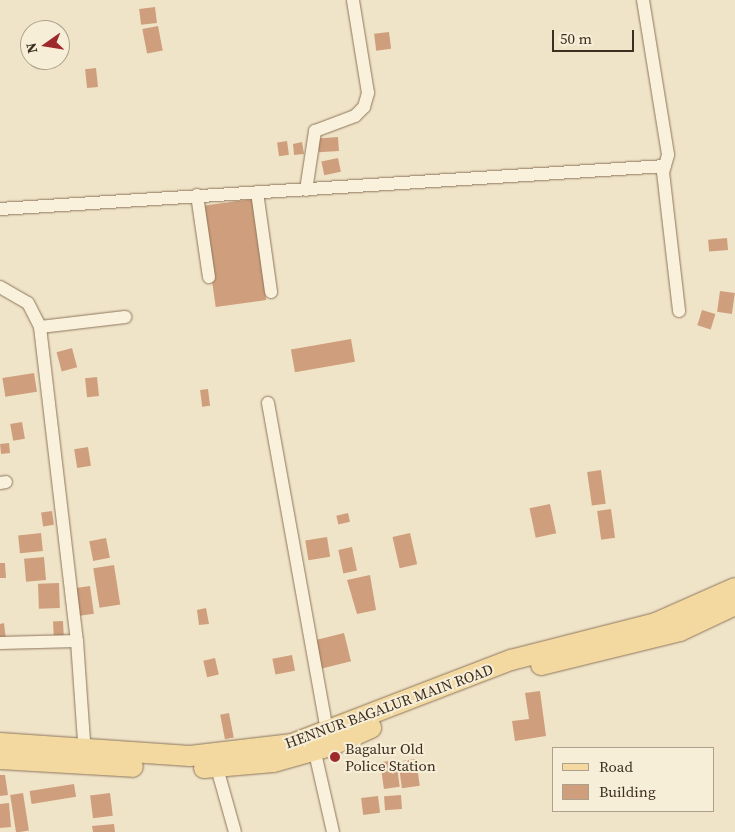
<!DOCTYPE html>
<style>
body{margin:0}
#map{position:relative;width:735px;height:832px;overflow:hidden;background:#f0e4c8;font-family:"Source Serif 4",serif}
div>[style]{position:absolute}
[style*='--x']{left:calc(var(--x)*1px);top:calc(var(--y)*1px);width:calc(var(--w)*1px);rotate:calc(var(--a)*1deg)}
.building>*{inset:0;background:#cf9f7d;transform-origin:0 0}
.roads{filter:drop-shadow(0 0 1px #8d765c) drop-shadow(0 0 1px #8d765c)}
.minor>*{height:12px;margin:-6px;padding:0 6px;transform-origin:6px;border-radius:6px;background:#faf1dc}
.primary>*{height:20px;margin:-10px;padding:0 10px;transform-origin:10px;border-radius:10px;background:#f3d9a0}
.dots>*{width:14px;height:14px;translate:-50% -50%;box-sizing:border-box;border:2px solid #f7eed8;border-radius:50%}
span{translate:-50% -50%;white-space:nowrap;text-align:center;line-height:1.15;-webkit-text-stroke:4px #f7eed8;paint-order:stroke}
.street-label{font-size:15px;color:#3d2e20}
.poi-label{font-size:15px;color:#3d2e20}
.left{translate:0 -50%;text-align:left}
.legend{position:absolute;left:552px;top:747px;width:162px;height:65px;box-sizing:border-box;background:#f7eed8;border:1px solid #ada18e;margin:0;padding:6px 9px;list-style:none;font-size:15px;color:#3d2e20}
.legend li{display:flex;align-items:center;gap:10px;height:25px}
.legend b{width:25px;border:1px solid #ada18e}
.north{position:absolute;left:20px;top:20px;width:50px;height:50px;box-sizing:border-box;background:#f7eed8;border:1px solid #ada18e;border-radius:50%;rotate:257deg;font-size:14px;font-weight:700;line-height:20px;text-align:center;color:#3d2e20}
.north::after{content:'';display:block;margin:auto;width:18px;height:22px;background:#9e2a2b;clip-path:polygon(50% 0,100% 100%,50% 72%,0 100%)}
.scale{position:absolute;left:552px;top:30px;width:82px;height:22px;box-sizing:border-box;border:2px solid #3d2e20;border-top:0;padding-left:6px;font-size:15px;line-height:18px;white-space:nowrap;color:#3d2e20;-webkit-text-stroke:4px #f7eed8;paint-order:stroke}
</style>
<div id="map">
<div class="building">
<i style="left:155px;top:7px;width:16px;height:16px;rotate:83deg"></i>
<i style="left:158px;top:26px;width:25px;height:16px;rotate:79deg"></i>
<i style="left:389px;top:32px;width:17px;height:15px;rotate:83deg"></i>
<i style="left:96px;top:68px;width:19px;height:11px;rotate:84deg"></i>
<i style="left:338px;top:137px;width:14px;height:20px;rotate:86deg"></i>
<i style="left:287px;top:141px;width:14px;height:10px;rotate:82deg"></i>
<i style="clip-path:polygon(302px 142px,304px 154px,294px 155px,293px 144px)"></i>
<i style="left:338px;top:158px;width:14px;height:17px;rotate:78deg"></i>
<i style="left:252px;top:199px;width:102px;height:51px;rotate:82deg"></i>
<i style="left:727px;top:238px;width:12px;height:19px;rotate:85deg"></i>
<i style="left:720px;top:291px;width:15px;height:21px;rotate:8deg"></i>
<i style="left:702px;top:310px;width:14px;height:16px;rotate:17deg"></i>
<i style="left:351px;top:339px;width:23px;height:61px;rotate:80deg"></i>
<i style="left:72px;top:348px;width:20px;height:16px;rotate:75deg"></i>
<i style="left:34px;top:373px;width:19px;height:32px;rotate:81deg"></i>
<i style="left:97px;top:377px;width:19px;height:12px;rotate:84deg"></i>
<i style="left:208px;top:389px;width:17px;height:8px;rotate:83deg"></i>
<i style="left:22px;top:422px;width:17px;height:12px;rotate:80deg"></i>
<i style="left:9px;top:443px;width:10px;height:9px;rotate:84deg"></i>
<i style="left:88px;top:447px;width:19px;height:14px;rotate:81deg"></i>
<i style="left:601px;top:470px;width:34px;height:14px;rotate:82deg"></i>
<i style="left:550px;top:504px;width:30px;height:21px;rotate:78deg"></i>
<i style="left:611px;top:509px;width:29px;height:14px;rotate:82deg"></i>
<i style="left:52px;top:511px;width:14px;height:11px;rotate:82deg"></i>
<i style="left:348px;top:513px;width:9px;height:12px;rotate:77deg"></i>
<i style="left:41px;top:533px;width:18px;height:23px;rotate:84deg"></i>
<i style="left:410px;top:533px;width:32px;height:18px;rotate:77deg"></i>
<i style="left:327px;top:537px;width:20px;height:22px;rotate:81deg"></i>
<i style="left:106px;top:538px;width:20px;height:17px;rotate:79deg"></i>
<i style="left:352px;top:547px;width:24px;height:14px;rotate:78deg"></i>
<i style="left:44px;top:557px;width:23px;height:20px;rotate:85deg"></i>
<i style="clip-path:polygon(0 563px,5px 563px,6px 578px,0 578px)"></i>
<i style="left:114px;top:565px;width:40px;height:21px;rotate:81deg"></i>
<i style="clip-path:polygon(370px 575px,376px 610px,357px 614px,347px 580px)"></i>
<i style="left:59px;top:583px;width:25px;height:21px;rotate:88deg"></i>
<i style="left:90px;top:586px;width:28px;height:16px;rotate:82deg"></i>
<i style="clip-path:polygon(206px 608px,209px 624px,199px 625px,197px 610px)"></i>
<i style="left:63px;top:621px;width:17px;height:10px;rotate:87deg"></i>
<i style="clip-path:polygon(4px 623px,6px 640px,0 640px,0 624px)"></i>
<i style="left:344px;top:633px;width:29px;height:31px;rotate:76deg"></i>
<i style="left:292px;top:655px;width:16px;height:20px;rotate:79deg"></i>
<i style="left:215px;top:658px;width:17px;height:12px;rotate:77deg"></i>
<i style="clip-path:polygon(540px 691px,546px 736px,515px 741px,512px 721px,529px 719px,525px 693px)"></i>
<i style="left:229px;top:713px;width:25px;height:9px;rotate:79deg"></i>
<i style="left:416px;top:759px;width:27px;height:18px;rotate:82deg"></i>
<i style="left:396px;top:760px;width:27px;height:16px;rotate:82deg"></i>
<i style="clip-path:polygon(0 775px,5px 775px,8px 795px,0 796px)"></i>
<i style="left:74px;top:784px;width:13px;height:45px;rotate:81deg"></i>
<i style="left:23px;top:793px;width:38px;height:13px;rotate:81deg"></i>
<i style="left:110px;top:793px;width:23px;height:20px;rotate:83deg"></i>
<i style="left:401px;top:795px;width:14px;height:17px;rotate:86deg"></i>
<i style="left:378px;top:796px;width:17px;height:17px;rotate:83deg"></i>
<i style="clip-path:polygon(9px 803px,11px 827px,0 828px,0 804px)"></i>
<i style="clip-path:polygon(114px 824px,115px 832px,93px 832px,92px 826px)"></i>
</div>
<div class="roads">
<div class="minor">
<i style="--x:643;--y:0;--w:157;--a:80.8"></i>
<i style="--x:668;--y:155;--w:18;--a:106"></i>
<i style="--x:663;--y:172;--w:140;--a:83.4"></i>
<i style="--x:306;--y:190;--w:60;--a:-81.3"></i>
<i style="--x:315;--y:131;--w:43;--a:-20.6"></i>
<i style="--x:355;--y:116;--w:13;--a:-45"></i>
<i style="--x:364;--y:107;--w:15;--a:-74"></i>
<i style="--x:368;--y:93;--w:94;--a:-99.2"></i>
<i style="--x:257;--y:192;--w:101;--a:82"></i>
<i style="--x:197;--y:195;--w:83;--a:81.7"></i>
<i style="--x:0;--y:209;--w:666;--a:-3.7"></i>
<i style="--x:0;--y:287;--w:32;--a:30"></i>
<i style="--x:28;--y:303;--w:27;--a:63"></i>
<i style="--x:40;--y:327;--w:316;--a:83.3"></i>
<i style="--x:40;--y:327;--w:86;--a:-6.7"></i>
<i style="--x:268;--y:403;--w:340;--a:79.8"></i>
<i style="--x:0;--y:483;--w:6;--a:-9"></i>
<i style="--x:0;--y:643;--w:77;--a:-1.5"></i>
<i style="--x:77;--y:641;--w:113;--a:86"></i>
<i style="--x:313;--y:744;--w:90;--a:77.2"></i>
<i style="--x:217;--y:768;--w:66;--a:74.3"></i>
</div>
<div class="primary">
<i style="--x:541;--y:665;--w:143;--a:-13.7"></i>
<i style="--x:680;--y:631;--w:61;--a:-25.3"></i>
<i style="--x:0;--y:743;--w:190;--a:3.9"></i>
<i style="--x:190;--y:756;--w:103;--a:-6.7"></i>
<i style="--x:292;--y:744;--w:235;--a:-21"></i>
<i style="--x:511;--y:660;--w:150;--a:-14.3"></i>
<i style="--x:656;--y:623;--w:86;--a:-23.9"></i>
<i style="--x:0;--y:759;--w:133;--a:3.4"></i>
<i style="--x:204;--y:768;--w:69;--a:-5"></i>
<i style="--x:273;--y:762;--w:59;--a:-15.7"></i>
<i style="--x:330;--y:746;--w:45;--a:-23.7"></i>
</div>
</div>
<div class="dots">
<i style="left:335px;top:757px;background:#9e2a2b"></i>
</div>
<div class="street-label">
<span style="left:389px;top:706px;rotate:-20deg">HENNUR BAGALUR MAIN ROAD</span>
</div>
<div class="poi-label">
<span class="left" style="left:345px;top:757px">Bagalur Old<br>Police Station</span>
</div>
<ul class="legend">
<li><b style="height:6px;background:#f3d9a0"></b>Road</li>
<li><b style="height:14px;background:#cf9f7d"></b>Building</li>
</ul>
<div class="north">N</div>
<div class="scale">50 m</div>
</div>
